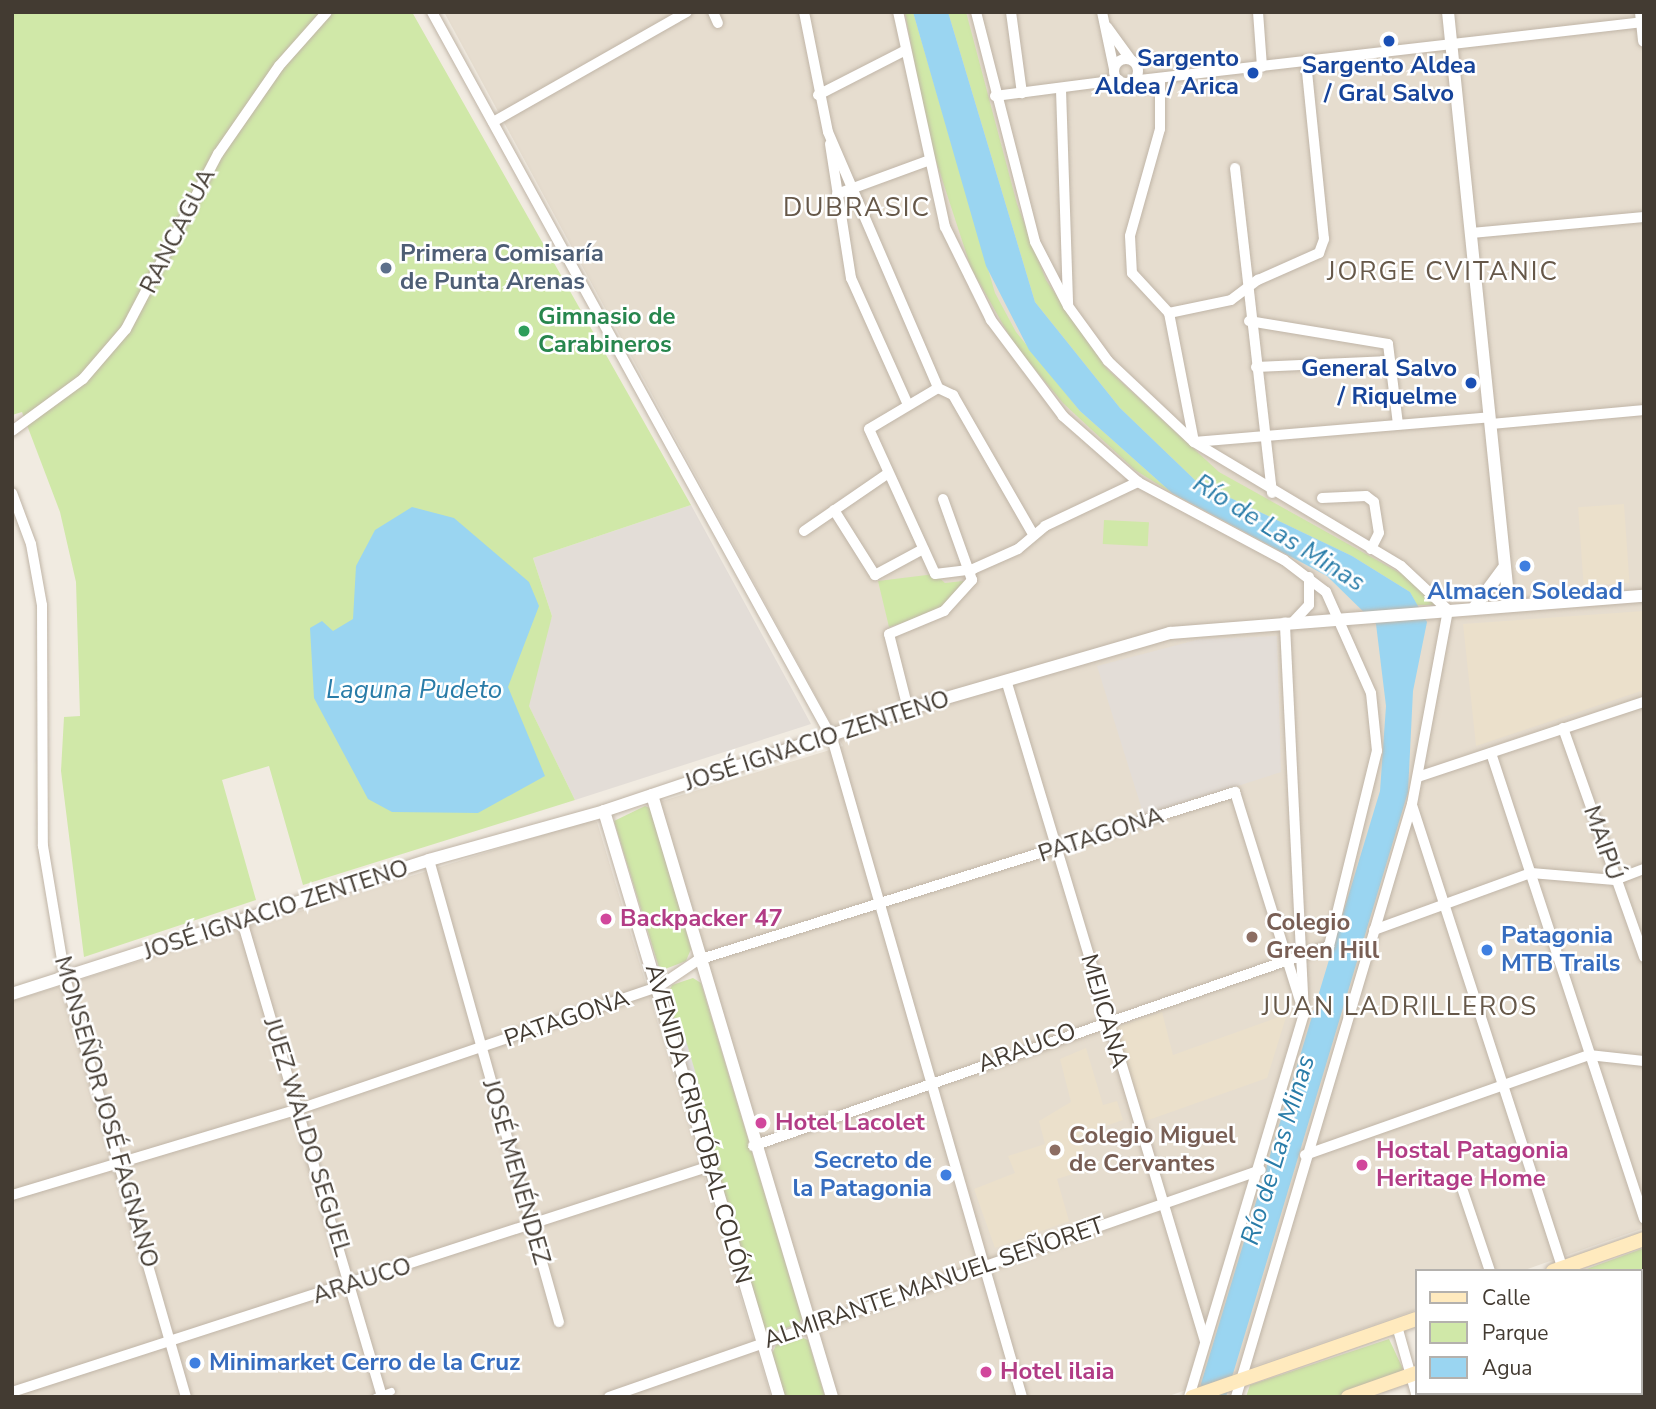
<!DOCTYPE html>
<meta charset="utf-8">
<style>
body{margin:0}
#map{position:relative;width:1656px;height:1409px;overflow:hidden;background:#f1ebe1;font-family:"Nunito Sans",sans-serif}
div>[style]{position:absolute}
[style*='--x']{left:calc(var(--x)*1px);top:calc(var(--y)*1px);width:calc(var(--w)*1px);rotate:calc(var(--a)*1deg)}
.residential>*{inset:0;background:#e6ddcf}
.industrial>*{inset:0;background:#e3ddd7}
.education>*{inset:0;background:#ebe0cb;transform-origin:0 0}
.green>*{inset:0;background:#d0e8a8;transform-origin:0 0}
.parking>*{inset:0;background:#e1dedb}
.water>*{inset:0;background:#9ad5f1}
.roads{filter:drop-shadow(0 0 2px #c0b5a7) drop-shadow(0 0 2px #c0b5a7)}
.pedestrian>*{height:7px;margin:-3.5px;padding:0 3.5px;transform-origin:3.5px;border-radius:3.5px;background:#fff}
.minor>*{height:10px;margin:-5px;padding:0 5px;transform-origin:5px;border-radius:5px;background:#fff}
.minor>.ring{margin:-5px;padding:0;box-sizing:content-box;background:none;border:10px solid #fff;border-radius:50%}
.tertiary>*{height:12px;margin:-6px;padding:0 6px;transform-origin:6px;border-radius:6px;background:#fff}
.secondary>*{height:14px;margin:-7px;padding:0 7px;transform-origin:7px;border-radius:7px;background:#ffeabe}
.dots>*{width:19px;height:19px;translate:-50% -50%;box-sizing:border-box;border:4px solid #fff;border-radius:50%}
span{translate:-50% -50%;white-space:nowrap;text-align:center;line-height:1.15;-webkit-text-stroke:5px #fff;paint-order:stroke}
.transit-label{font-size:24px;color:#164399;font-weight:700}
.right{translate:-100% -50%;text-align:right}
.street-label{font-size:24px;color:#433b32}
.service-label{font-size:24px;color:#4e5e75;font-weight:700}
.left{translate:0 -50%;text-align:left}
.leisure-label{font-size:24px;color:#27864d;font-weight:700}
.shop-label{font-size:24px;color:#366cbe;font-weight:700}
.hotel-label{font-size:24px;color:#b23c85;font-weight:700}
.education-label{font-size:24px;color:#785e54;font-weight:700}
.neighbourhood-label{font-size:26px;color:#665849;letter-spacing:2px}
.water-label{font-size:26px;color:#297ca8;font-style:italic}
.frame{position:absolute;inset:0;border:14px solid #433b32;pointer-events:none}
.legend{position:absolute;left:1415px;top:1269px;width:228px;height:126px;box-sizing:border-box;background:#fff;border:2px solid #b4b1ad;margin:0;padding:9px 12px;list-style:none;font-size:21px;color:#433b32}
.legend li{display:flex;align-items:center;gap:14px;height:35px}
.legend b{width:35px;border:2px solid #b4b1ad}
</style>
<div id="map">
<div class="residential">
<i style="clip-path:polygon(444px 12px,1644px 12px,1644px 1228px,1522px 1271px,1416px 1271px,1416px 1310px,1166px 1397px,838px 1397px,659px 802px,843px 746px)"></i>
<i style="clip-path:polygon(590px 820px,597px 822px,771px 1397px,12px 1397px,12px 1001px)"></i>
</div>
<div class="industrial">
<i style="clip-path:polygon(691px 505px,811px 724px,575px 800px,523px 694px,552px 616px,533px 558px)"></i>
<i style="clip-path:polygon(1277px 636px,1281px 772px,1144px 816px,1097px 666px,1200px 639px)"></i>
</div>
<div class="education">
<i style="left:1624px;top:504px;width:79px;height:46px;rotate:86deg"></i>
<i style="clip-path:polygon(1644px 611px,1644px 690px,1476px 746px,1463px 624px)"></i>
<i style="clip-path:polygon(1162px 1012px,1173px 1055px,1287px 1014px,1267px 1078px,1140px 1123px,1115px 1027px)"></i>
<i style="clip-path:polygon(1086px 1048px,1103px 1105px,1117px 1101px,1123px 1120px,1079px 1135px,1089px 1169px,1057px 1179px,1069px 1221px,995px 1248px,974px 1189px,1015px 1173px,1008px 1156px,1045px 1144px,1039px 1121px,1071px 1102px,1060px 1059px)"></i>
</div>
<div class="green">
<i style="clip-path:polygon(12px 12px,412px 12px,691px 505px,533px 558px,552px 616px,529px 706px,575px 800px,303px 885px,269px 766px,222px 780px,256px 900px,84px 957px,61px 771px,64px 717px,80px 716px,76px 582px,60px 512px,22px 412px,12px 415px)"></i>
<i style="clip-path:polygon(905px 12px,913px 12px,995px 293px,1016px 332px,1080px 411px,1172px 493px,1135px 470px,1063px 403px,1014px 344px,971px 268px,928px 136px)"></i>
<i style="clip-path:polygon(948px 12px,966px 12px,1017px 204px,1046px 280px,1106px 368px,1219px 472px,1409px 578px,1436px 605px,1417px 605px,1410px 592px,1352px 556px,1197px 482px,1120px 408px,1035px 302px)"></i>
<i style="left:1104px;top:520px;width:45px;height:24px;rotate:3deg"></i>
<i style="clip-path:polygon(935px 574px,945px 583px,972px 580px,944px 611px,889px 627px,878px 581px)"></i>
<i style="clip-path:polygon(645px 806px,653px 809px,691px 949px,686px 961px,660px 971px,614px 821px)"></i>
<i style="clip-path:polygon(693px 978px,701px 983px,802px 1318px,799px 1324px,771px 1333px,763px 1328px,667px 996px,672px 985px)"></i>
<i style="clip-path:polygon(1644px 1248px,1644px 1292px,1640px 1271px,1581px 1271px)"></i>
<i style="clip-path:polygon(801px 1337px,808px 1340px,825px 1397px,785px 1397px,772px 1354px,776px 1345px)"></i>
<i style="clip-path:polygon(1389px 1339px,1403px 1369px,1398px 1377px,1336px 1397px,1246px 1397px,1250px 1385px)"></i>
</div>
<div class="parking">
<i style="clip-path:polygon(672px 1017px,680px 1020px,700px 1088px,696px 1097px)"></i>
</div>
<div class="water">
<i style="clip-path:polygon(913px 12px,948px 12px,1035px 302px,1120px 408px,1197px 482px,1352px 556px,1410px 592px,1427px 622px,1413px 691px,1408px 792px,1226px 1397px,1197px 1397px,1380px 791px,1386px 706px,1376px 624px,1327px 576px,1172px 493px,1080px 411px,1029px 350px,986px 266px)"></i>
<i style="clip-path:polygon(412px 507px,454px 518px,529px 582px,539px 606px,508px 687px,545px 776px,478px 813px,392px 812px,368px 799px,314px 698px,310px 628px,322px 621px,333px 631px,353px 619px,356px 566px,375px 530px)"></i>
</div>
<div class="roads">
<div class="pedestrian">
<i style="--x:375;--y:1397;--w:17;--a:-21"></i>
</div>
<div class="minor">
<i style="--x:432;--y:12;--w:829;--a:61.15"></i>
<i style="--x:832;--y:738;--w:686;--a:73.92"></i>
<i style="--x:713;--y:12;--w:12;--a:66"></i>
<i style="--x:804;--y:12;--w:122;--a:78.7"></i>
<i style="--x:828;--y:132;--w:279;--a:66.7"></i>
<i style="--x:938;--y:388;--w:17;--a:25"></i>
<i style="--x:953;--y:395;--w:160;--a:60.1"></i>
<i style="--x:976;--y:12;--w:237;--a:75.6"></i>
<i style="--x:1035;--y:242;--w:72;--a:62.7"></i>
<i style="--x:1068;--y:306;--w:68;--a:54"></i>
<i style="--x:1108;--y:361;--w:118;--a:43.3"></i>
<i style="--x:1194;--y:442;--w:241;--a:30.9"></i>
<i style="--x:1401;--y:566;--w:64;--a:43.1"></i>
<i style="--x:1448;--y:610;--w:197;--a:100.5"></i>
<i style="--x:1412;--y:804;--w:619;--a:106.53"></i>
<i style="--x:1011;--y:12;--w:82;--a:82.3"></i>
<i style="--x:1102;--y:12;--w:58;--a:78.1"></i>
<i style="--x:1258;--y:12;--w:55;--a:85.8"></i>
<i style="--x:1107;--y:27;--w:39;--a:54"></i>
<i class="ring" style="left:1114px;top:59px;width:14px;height:14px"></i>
<i style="--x:1160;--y:78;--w:51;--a:90"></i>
<i style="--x:1160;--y:129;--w:111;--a:105.7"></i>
<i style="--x:1130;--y:236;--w:37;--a:87"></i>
<i style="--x:1132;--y:273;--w:54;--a:47.2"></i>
<i style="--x:1169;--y:313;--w:131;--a:79"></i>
<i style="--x:1194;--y:442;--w:297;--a:-4.8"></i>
<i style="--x:1131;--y:81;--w:516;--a:-6.56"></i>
<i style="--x:1061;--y:90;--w:215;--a:88.1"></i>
<i style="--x:818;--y:95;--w:99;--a:-27.1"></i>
<i style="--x:995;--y:96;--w:125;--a:-7.4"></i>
<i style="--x:493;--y:122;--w:223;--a:-29.6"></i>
<i style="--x:830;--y:144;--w:136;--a:81.1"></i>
<i style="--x:851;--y:278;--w:139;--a:65.8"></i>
<i style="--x:1235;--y:168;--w:327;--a:83.5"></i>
<i style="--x:837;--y:194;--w:96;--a:-20.1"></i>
<i style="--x:1471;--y:233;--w:174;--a:-5.3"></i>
<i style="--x:1169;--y:313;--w:63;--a:-11.8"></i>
<i style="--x:1231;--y:300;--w:34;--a:-37"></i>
<i style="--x:1258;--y:280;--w:67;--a:-23.9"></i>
<i style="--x:1319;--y:253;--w:15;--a:-70"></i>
<i style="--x:1324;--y:239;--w:178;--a:-95.8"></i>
<i style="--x:1249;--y:321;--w:141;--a:9.4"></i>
<i style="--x:1388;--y:344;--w:81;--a:82.9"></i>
<i style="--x:1256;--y:367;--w:134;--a:-2.6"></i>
<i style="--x:938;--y:388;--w:80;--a:149.3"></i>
<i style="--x:869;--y:429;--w:159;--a:65.5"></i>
<i style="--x:935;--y:574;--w:38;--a:-7"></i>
<i style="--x:973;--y:569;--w:49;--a:-24"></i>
<i style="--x:1018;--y:549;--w:35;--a:-40"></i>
<i style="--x:1045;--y:526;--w:103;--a:-25.3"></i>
<i style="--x:1491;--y:424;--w:154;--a:-5.2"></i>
<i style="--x:12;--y:431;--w:88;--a:-36.2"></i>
<i style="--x:83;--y:379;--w:66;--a:-49.3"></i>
<i style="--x:126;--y:329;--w:198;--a:-62.3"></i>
<i style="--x:218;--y:154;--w:107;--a:-55.3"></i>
<i style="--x:279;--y:66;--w:72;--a:-48.4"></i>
<i style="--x:12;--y:493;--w:54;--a:69.6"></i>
<i style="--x:31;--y:544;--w:62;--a:79.8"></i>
<i style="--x:42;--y:605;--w:241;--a:89.8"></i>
<i style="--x:43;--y:846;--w:134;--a:80.5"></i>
<i style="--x:65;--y:978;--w:436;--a:73.9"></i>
<i style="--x:1322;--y:498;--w:44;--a:-2.6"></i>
<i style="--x:1366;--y:496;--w:10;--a:37"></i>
<i style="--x:1374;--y:502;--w:31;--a:81"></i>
<i style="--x:1379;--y:533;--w:18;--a:117"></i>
<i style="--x:834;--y:510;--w:77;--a:57.8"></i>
<i style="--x:875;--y:575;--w:55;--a:-28.4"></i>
<i style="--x:804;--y:531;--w:101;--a:-34.5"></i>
<i style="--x:1294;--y:621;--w:22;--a:-47"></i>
<i style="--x:1309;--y:605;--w:28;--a:-90"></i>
<i style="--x:1006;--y:680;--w:690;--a:73.25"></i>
<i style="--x:908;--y:709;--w:77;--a:-104.2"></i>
<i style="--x:889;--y:634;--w:60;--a:-22.7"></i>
<i style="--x:944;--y:611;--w:42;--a:-47.9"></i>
<i style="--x:972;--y:580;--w:86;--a:-109.7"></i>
<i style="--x:1563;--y:728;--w:243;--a:70.5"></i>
<i style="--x:1491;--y:753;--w:490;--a:71.8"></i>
<i style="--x:1418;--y:777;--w:238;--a:-18.4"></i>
<i style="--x:1412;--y:805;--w:490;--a:72"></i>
<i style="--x:429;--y:860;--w:480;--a:74.3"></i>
<i style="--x:242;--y:921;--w:493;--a:73.6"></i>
<i style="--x:1374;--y:930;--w:167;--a:-20"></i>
<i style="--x:1531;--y:873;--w:84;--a:4.8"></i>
<i style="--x:1615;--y:880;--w:31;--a:-21"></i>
<i style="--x:753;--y:1146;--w:610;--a:-19.15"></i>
<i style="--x:1329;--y:946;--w:201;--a:-76.2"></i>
<i style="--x:1377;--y:751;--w:58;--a:-95.9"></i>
<i style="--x:1371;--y:693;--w:111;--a:-114"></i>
<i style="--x:1326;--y:592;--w:53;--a:-142.7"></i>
<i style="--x:1284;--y:560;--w:166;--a:-151.9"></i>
<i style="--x:1138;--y:482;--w:100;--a:-138.7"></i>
<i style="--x:1063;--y:416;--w:120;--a:-126.9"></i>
<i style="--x:991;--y:320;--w:104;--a:-116.3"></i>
<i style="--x:945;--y:227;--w:220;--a:-102.3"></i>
<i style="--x:1305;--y:1155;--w:301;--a:-19.4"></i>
<i style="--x:1589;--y:1055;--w:55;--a:6.2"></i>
<i style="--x:1463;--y:1191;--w:84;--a:71.4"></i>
<i style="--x:12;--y:1195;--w:300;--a:-16.7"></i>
<i style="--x:299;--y:1109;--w:379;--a:-18.8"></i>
<i style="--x:658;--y:987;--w:48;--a:-34"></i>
<i style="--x:698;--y:960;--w:563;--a:-17.37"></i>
<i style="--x:1235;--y:792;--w:232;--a:72.7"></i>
<i style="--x:1397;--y:1326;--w:74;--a:74.3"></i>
<i style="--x:12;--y:1392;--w:734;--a:-17.94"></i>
<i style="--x:1604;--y:1393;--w:4;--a:76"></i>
<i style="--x:609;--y:1397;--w:690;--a:-19.2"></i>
<i style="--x:1189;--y:1397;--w:400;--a:-73.3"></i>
<i style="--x:1304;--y:1014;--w:392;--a:-92.8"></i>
</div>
<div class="tertiary">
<i style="--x:1448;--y:12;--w:596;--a:84.13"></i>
<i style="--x:1641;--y:12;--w:29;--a:84"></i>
<i style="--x:1474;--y:608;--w:49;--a:-53.4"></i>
<i style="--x:652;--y:795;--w:628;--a:73.35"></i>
<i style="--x:604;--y:811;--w:612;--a:73.37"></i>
<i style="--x:12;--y:994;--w:438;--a:-17.8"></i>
<i style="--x:429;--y:860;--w:182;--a:-15.6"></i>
<i style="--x:604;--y:811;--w:321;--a:-18.5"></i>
<i style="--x:908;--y:709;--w:273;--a:-16.2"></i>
<i style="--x:1170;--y:633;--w:475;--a:-4.5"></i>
</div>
<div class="secondary">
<i style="--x:1553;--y:1271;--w:96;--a:-19.4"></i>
<i style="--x:1640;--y:1298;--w:4;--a:-27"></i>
<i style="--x:1192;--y:1397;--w:237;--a:-19.2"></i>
<i style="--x:1348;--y:1397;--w:72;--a:-19.4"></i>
</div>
</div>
<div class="dots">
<i style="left:1389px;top:41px;background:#1a4fb4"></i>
<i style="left:1253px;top:73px;background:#1a4fb4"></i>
<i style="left:386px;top:268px;background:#5c6f8a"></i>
<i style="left:524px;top:331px;background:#2e9e5b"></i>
<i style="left:1471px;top:383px;background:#1a4fb4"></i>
<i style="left:1525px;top:566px;background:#3f7fe0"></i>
<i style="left:606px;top:919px;background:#d1479c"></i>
<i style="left:1252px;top:937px;background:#8d6e63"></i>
<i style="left:1487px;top:950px;background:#3f7fe0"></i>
<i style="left:761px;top:1123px;background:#d1479c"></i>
<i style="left:1055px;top:1150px;background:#8d6e63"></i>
<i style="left:1362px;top:1165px;background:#d1479c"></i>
<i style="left:946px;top:1175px;background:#3f7fe0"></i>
<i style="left:195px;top:1363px;background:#3f7fe0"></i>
<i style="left:986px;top:1372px;background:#d1479c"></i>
</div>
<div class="transit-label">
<span class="right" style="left:1239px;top:73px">Sargento<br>Aldea / Arica</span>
<span style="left:1389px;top:80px">Sargento Aldea<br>/ Gral Salvo</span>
<span class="right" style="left:1457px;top:383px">General Salvo<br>/ Riquelme</span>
</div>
<div class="street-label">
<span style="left:178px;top:231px;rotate:-63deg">RANCAGUA</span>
<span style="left:817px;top:741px;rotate:-18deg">JOSÉ IGNACIO ZENTENO</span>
<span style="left:1101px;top:835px;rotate:-18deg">PATAGONA</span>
<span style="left:1603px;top:843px;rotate:71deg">MAIPÚ</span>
<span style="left:276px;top:910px;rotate:-18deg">JOSÉ IGNACIO ZENTENO</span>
<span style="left:1104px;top:1011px;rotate:74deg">MEJICANA</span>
<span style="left:567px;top:1019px;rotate:-19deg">PATAGONA</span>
<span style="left:1027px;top:1048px;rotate:-20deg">ARAUCO</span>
<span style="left:106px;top:1112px;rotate:74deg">MONSEÑOR JOSÉ FAGNANO</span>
<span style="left:698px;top:1124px;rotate:74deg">AVENIDA CRISTÓBAL COLÓN</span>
<span style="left:307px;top:1137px;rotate:73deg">JUEZ WALDO SEGUEL</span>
<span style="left:516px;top:1172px;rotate:74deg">JOSÉ MENÉNDEZ</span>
<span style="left:362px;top:1281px;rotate:-18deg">ARAUCO</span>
<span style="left:934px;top:1283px;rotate:-19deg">ALMIRANTE MANUEL SEÑORET</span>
</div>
<div class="service-label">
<span class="left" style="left:400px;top:268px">Primera Comisaría<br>de Punta Arenas</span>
</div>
<div class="leisure-label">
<span class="left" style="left:538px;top:331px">Gimnasio de<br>Carabineros</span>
</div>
<div class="shop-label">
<span style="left:1525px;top:592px">Almacen Soledad</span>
<span class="left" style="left:1501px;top:950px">Patagonia<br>MTB Trails</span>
<span class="right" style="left:932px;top:1175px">Secreto de<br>la Patagonia</span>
<span class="left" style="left:209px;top:1363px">Minimarket Cerro de la Cruz</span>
</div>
<div class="hotel-label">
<span class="left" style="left:620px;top:919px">Backpacker 47</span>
<span class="left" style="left:775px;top:1123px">Hotel Lacolet</span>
<span class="left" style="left:1376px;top:1165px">Hostal Patagonia<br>Heritage Home</span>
<span class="left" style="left:1000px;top:1372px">Hotel ilaia</span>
</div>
<div class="education-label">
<span class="left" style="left:1266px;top:937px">Colegio<br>Green Hill</span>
<span class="left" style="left:1069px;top:1150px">Colegio Miguel<br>de Cervantes</span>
</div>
<div class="neighbourhood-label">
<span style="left:857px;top:208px">DUBRASIC</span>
<span style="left:1443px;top:272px">JORGE CVITANIC</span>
<span style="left:1400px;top:1007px">JUAN LADRILLEROS</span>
</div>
<div class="water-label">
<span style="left:1279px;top:533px;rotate:32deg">Río de Las Minas</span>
<span style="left:414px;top:690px">Laguna Pudeto</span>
<span style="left:1278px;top:1150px;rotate:-73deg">Río de Las Minas</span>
</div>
<div class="frame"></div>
<ul class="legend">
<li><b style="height:9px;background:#ffeabe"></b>Calle</li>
<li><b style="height:19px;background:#d0e8a8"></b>Parque</li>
<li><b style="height:19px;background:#9ad5f1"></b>Agua</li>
</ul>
</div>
